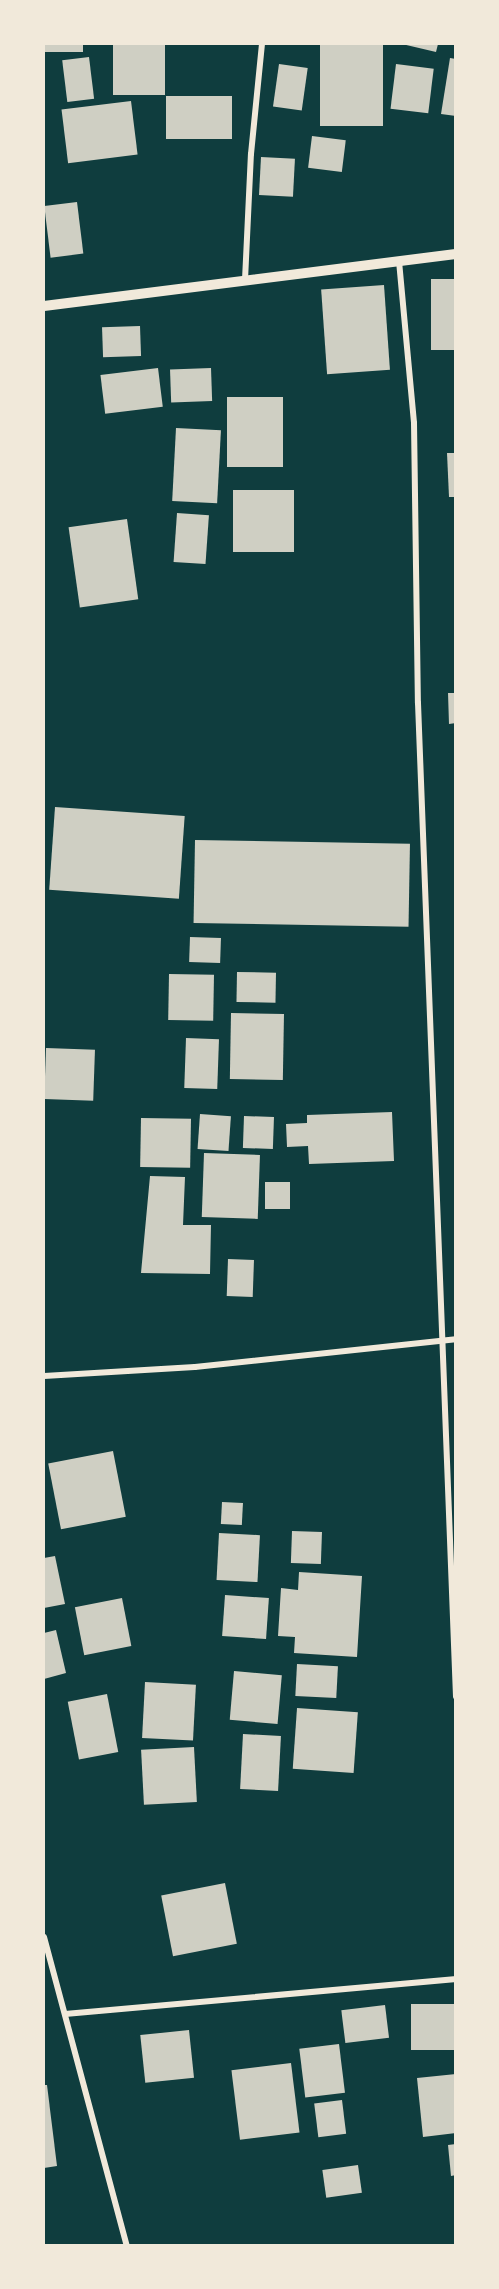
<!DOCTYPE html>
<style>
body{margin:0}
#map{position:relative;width:499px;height:2289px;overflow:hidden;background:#0f3d3e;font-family:"Playfair Display",serif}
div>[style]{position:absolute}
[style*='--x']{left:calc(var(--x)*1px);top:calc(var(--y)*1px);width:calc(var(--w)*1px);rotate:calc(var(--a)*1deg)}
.building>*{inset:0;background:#cfcfc3;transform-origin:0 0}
.minor>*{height:6px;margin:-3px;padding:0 3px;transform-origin:3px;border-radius:3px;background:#f1e9da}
.tertiary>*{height:10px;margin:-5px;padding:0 5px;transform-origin:5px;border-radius:5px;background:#f1e9da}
span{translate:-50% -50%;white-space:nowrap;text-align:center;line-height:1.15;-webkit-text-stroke:4.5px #f1e9da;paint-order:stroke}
.frame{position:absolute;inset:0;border:45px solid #f1e9da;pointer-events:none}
</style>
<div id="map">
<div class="building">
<i style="left:44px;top:44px;width:39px;height:8px"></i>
<i style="left:113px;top:44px;width:52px;height:51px"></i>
<i style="left:320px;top:44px;width:63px;height:82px"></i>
<i style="clip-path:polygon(402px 44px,438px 44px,436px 52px)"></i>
<i style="left:89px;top:57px;width:42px;height:27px;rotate:83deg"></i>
<i style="clip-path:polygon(450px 58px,456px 59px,456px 116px,441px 114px)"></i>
<i style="left:279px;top:64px;width:29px;height:43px;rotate:8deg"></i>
<i style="left:396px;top:64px;width:38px;height:45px;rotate:7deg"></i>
<i style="left:166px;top:96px;width:66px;height:43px"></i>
<i style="left:131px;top:101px;width:54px;height:70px;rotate:83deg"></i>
<i style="left:312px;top:136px;width:34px;height:32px;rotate:7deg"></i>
<i style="left:261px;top:157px;width:34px;height:38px;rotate:3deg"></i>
<i style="left:77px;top:202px;width:52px;height:33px;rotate:83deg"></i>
<i style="left:456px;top:279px;width:71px;height:25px;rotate:90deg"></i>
<i style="left:384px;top:285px;width:85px;height:63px;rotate:86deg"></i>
<i style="left:140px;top:326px;width:30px;height:38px;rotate:88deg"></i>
<i style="left:158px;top:368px;width:39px;height:58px;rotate:83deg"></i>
<i style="left:211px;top:368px;width:33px;height:41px;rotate:88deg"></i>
<i style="left:227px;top:397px;width:56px;height:70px"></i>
<i style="left:176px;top:428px;width:45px;height:73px;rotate:3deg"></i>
<i style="clip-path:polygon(447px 453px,456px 453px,456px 497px,449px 497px)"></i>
<i style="left:233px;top:490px;width:61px;height:62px"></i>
<i style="left:177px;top:513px;width:32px;height:49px;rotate:4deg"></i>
<i style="left:127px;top:519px;width:81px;height:59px;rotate:82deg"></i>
<i style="clip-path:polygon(448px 693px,456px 693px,456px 723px,449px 724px)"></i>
<i style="left:55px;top:807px;width:130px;height:83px;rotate:4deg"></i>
<i style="left:195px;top:840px;width:215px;height:83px;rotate:1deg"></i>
<i style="left:190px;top:937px;width:31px;height:25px;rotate:2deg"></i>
<i style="left:237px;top:972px;width:39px;height:30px;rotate:1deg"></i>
<i style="left:169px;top:974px;width:45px;height:46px;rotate:1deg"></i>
<i style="left:231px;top:1013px;width:53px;height:66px;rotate:1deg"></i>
<i style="left:186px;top:1038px;width:33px;height:50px;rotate:2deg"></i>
<i style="left:46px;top:1048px;width:49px;height:51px;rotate:2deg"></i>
<i style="clip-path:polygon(392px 1112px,394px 1161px,309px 1164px,308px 1146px,287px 1147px,286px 1124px,307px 1123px,307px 1115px)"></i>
<i style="left:200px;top:1114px;width:31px;height:35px;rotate:4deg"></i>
<i style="left:244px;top:1116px;width:30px;height:32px;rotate:2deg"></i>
<i style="left:141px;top:1118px;width:50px;height:49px;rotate:1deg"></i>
<i style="left:204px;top:1153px;width:56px;height:64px;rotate:2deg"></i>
<i style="clip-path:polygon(150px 1176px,185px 1177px,183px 1225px,211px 1225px,210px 1274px,141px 1273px)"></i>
<i style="left:265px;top:1182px;width:25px;height:27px"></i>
<i style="left:228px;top:1259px;width:26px;height:37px;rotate:2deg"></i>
<i style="left:113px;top:1451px;width:67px;height:66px;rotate:79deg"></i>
<i style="left:222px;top:1502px;width:21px;height:22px;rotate:3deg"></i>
<i style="left:292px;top:1531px;width:30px;height:32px;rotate:2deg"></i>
<i style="left:219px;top:1533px;width:41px;height:47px;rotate:3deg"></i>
<i style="clip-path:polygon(55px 1556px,65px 1604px,44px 1608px,44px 1558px)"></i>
<i style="clip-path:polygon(299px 1572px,362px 1576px,357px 1657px,294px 1653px,295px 1637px,278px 1636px,281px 1588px,298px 1590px)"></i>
<i style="left:225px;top:1595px;width:44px;height:41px;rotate:4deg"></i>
<i style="left:122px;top:1598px;width:49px;height:48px;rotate:79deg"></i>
<i style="clip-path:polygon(56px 1630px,66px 1673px,44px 1679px,44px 1633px)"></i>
<i style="left:297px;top:1664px;width:41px;height:32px;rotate:3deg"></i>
<i style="left:234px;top:1671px;width:48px;height:49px;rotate:5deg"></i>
<i style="left:145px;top:1682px;width:51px;height:56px;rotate:3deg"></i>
<i style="left:107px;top:1694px;width:59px;height:40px;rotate:79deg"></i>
<i style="left:297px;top:1708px;width:61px;height:61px;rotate:4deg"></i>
<i style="left:243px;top:1734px;width:38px;height:55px;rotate:3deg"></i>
<i style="left:194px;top:1747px;width:55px;height:53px;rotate:87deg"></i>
<i style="left:225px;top:1883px;width:62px;height:65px;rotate:79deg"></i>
<i style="left:456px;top:2004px;width:46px;height:45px;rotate:90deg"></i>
<i style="left:385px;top:2005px;width:33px;height:44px;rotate:83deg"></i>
<i style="left:189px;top:2030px;width:48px;height:49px;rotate:84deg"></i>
<i style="left:339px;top:2044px;width:49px;height:40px;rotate:83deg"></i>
<i style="left:291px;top:2063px;width:70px;height:60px;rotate:83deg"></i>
<i style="clip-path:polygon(456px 2074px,456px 2133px,423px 2137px,417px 2078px)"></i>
<i style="clip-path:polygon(44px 2085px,47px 2085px,57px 2166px,44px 2168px)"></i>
<i style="left:342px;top:2100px;width:34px;height:28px;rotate:83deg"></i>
<i style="clip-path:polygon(456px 2144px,456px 2175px,451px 2176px,448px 2145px)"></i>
<i style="left:358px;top:2165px;width:28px;height:36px;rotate:82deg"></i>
</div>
<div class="minor">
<i style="--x:399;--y:261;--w:163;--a:84.7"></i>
<i style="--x:414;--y:423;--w:280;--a:89.2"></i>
<i style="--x:418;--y:703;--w:994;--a:87.81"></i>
<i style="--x:245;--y:280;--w:126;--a:-87.3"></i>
<i style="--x:251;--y:154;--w:111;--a:-84.3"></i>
<i style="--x:44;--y:1376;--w:151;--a:-3.4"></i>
<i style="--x:195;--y:1367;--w:262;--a:-6.1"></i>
<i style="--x:44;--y:1937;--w:320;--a:75"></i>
<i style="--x:65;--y:2014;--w:393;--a:-5.1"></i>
</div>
<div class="tertiary">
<i style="--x:44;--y:306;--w:415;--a:-7.2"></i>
</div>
<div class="frame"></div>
</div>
